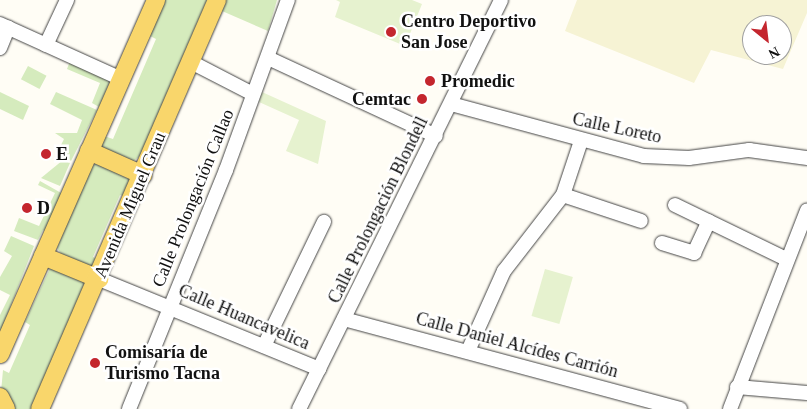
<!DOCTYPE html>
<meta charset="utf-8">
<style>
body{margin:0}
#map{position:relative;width:807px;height:409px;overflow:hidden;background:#fffdf5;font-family:Georgia,serif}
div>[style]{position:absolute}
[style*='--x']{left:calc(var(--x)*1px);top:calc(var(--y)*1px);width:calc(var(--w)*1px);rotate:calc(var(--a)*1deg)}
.farmland>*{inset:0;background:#f6f3d4}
.green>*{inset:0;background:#d5ebbd;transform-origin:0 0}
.pitch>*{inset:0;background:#e6f2cf;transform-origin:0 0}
.roads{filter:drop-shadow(0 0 1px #444) drop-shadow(0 0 1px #444)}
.minor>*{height:14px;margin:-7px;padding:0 7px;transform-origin:7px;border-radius:7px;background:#fff}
.major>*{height:18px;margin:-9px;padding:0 9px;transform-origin:9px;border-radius:9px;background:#f9d66b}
.dots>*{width:14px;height:14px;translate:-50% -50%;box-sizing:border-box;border:2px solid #fff;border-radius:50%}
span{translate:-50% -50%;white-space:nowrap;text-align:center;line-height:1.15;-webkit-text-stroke:5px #fff;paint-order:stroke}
.poi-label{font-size:18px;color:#111;font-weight:700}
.left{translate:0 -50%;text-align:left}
.right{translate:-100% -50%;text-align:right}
.street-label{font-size:18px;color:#111}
.north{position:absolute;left:742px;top:15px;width:50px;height:50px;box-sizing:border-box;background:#fff;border:1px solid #a0a0a0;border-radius:50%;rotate:151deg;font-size:14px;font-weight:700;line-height:20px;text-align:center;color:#111}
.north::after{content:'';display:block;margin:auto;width:18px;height:22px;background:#c4262e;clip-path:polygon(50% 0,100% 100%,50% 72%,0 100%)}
</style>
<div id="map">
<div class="farmland">
<i style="clip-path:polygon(evenodd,577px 0,807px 0,807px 13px,783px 69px,711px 50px,694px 83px,565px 31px,577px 0,752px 25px,782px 25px,782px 55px,752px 55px,752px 25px)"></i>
</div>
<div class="green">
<i style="clip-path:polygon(163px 0,207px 0,140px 156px,131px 163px,103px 152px,101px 145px,104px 136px,113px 139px,156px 39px,148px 35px)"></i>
<i style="clip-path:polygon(226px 0,277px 0,268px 31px,222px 11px)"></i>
<i style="clip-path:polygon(70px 61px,112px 77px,99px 107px,92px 103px,100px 83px,67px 69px)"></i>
<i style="left:28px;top:66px;width:21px;height:15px;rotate:28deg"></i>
<i style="clip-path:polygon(0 92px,29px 106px,23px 120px,0 109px)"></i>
<i style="clip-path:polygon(56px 92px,97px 110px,71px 161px,59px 149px,64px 139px,55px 133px,77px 133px,82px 120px,50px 104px)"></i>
<i style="clip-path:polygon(63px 160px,70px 163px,60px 186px,41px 178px)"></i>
<i style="clip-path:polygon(97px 163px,131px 180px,126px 197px,120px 195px,93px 257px,99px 260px,92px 267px,62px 255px,57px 248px,91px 167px)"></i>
<i style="clip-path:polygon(40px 181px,63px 194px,46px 232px,43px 230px,38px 240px,14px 231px,19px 218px,39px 226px,55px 193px,38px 185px)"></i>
<i style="clip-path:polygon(11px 236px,34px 246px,0 333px,0 315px,10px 295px,0 290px,0 277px,12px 256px,4px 251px)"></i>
<i style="clip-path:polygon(51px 266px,87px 279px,34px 409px,10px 409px,1px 392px,3px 370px,9px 373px,30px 325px,25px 322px)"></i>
</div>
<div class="pitch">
<i style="clip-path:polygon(336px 0,412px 0,422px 4px,405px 46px,335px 17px,340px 2px)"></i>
<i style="clip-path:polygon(262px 92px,326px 121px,318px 164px,286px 151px,299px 120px,259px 102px)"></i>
<i style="left:545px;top:269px;width:29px;height:49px;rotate:16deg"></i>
</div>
<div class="roads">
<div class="minor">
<i style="--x:0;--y:24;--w:133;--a:24.4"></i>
<i style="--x:46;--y:45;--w:50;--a:-65"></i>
<i style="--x:0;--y:48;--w:22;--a:-68"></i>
<i style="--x:268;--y:58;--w:185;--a:24.9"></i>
<i style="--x:191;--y:62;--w:70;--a:27.3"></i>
<i style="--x:451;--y:104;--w:200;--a:15.1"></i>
<i style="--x:644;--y:156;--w:45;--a:2.5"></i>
<i style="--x:689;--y:158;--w:61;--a:-7.6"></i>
<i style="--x:749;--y:150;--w:59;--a:7.9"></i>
<i style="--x:563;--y:195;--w:82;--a:18.4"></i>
<i style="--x:675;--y:205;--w:123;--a:25.9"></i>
<i style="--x:662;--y:243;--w:34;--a:17"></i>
<i style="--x:694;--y:253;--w:35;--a:-65"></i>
<i style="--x:99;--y:279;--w:238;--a:22.2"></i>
<i style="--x:344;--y:319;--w:348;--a:15"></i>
<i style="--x:264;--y:346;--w:138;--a:-64.2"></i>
<i style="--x:468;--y:351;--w:88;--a:-65.8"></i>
<i style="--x:504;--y:271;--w:96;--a:-52.2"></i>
<i style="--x:563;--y:195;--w:57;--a:-71.6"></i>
<i style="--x:737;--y:387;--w:70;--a:4.9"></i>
<i style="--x:129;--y:409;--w:258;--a:-67.9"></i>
<i style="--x:226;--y:170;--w:181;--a:-70"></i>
<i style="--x:299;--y:409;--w:456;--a:-63.7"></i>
<i style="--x:730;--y:409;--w:213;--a:-68.8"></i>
</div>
<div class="major">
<i style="--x:89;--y:151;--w:59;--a:24"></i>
<i style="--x:43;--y:256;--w:61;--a:22.3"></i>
<i style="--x:0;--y:354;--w:387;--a:-66.2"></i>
<i style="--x:0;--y:397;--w:13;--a:63"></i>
<i style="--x:40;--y:409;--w:446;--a:-66.6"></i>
</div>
</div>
<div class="dots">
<i style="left:391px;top:32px;background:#c4262e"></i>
<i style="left:430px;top:81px;background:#c4262e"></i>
<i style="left:422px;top:99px;background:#c4262e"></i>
<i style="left:46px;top:154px;background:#c4262e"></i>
<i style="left:27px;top:208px;background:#c4262e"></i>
<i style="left:95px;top:363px;background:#c4262e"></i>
</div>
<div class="poi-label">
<span class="left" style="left:401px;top:32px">Centro Deportivo<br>San Jose</span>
<span class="left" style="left:441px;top:81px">Promedic</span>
<span class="right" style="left:411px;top:99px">Cemtac</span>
<span class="left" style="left:56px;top:154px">E</span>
<span class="left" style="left:37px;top:208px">D</span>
<span class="left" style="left:105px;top:363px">Comisaría de<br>Turismo Tacna</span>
</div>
<div class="street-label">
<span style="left:617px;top:128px;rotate:12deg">Calle Loreto</span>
<span style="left:193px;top:198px;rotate:-68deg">Calle Prolongación Callao</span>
<span style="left:130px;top:205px;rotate:-67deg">Avenida Miguel Grau</span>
<span style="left:378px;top:210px;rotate:-64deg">Calle Prolongación Blondell</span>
<span style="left:244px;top:317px;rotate:23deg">Calle Huancavelica</span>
<span style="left:517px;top:345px;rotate:15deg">Calle Daniel Alcídes Carrión</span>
</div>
<div class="north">N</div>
</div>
